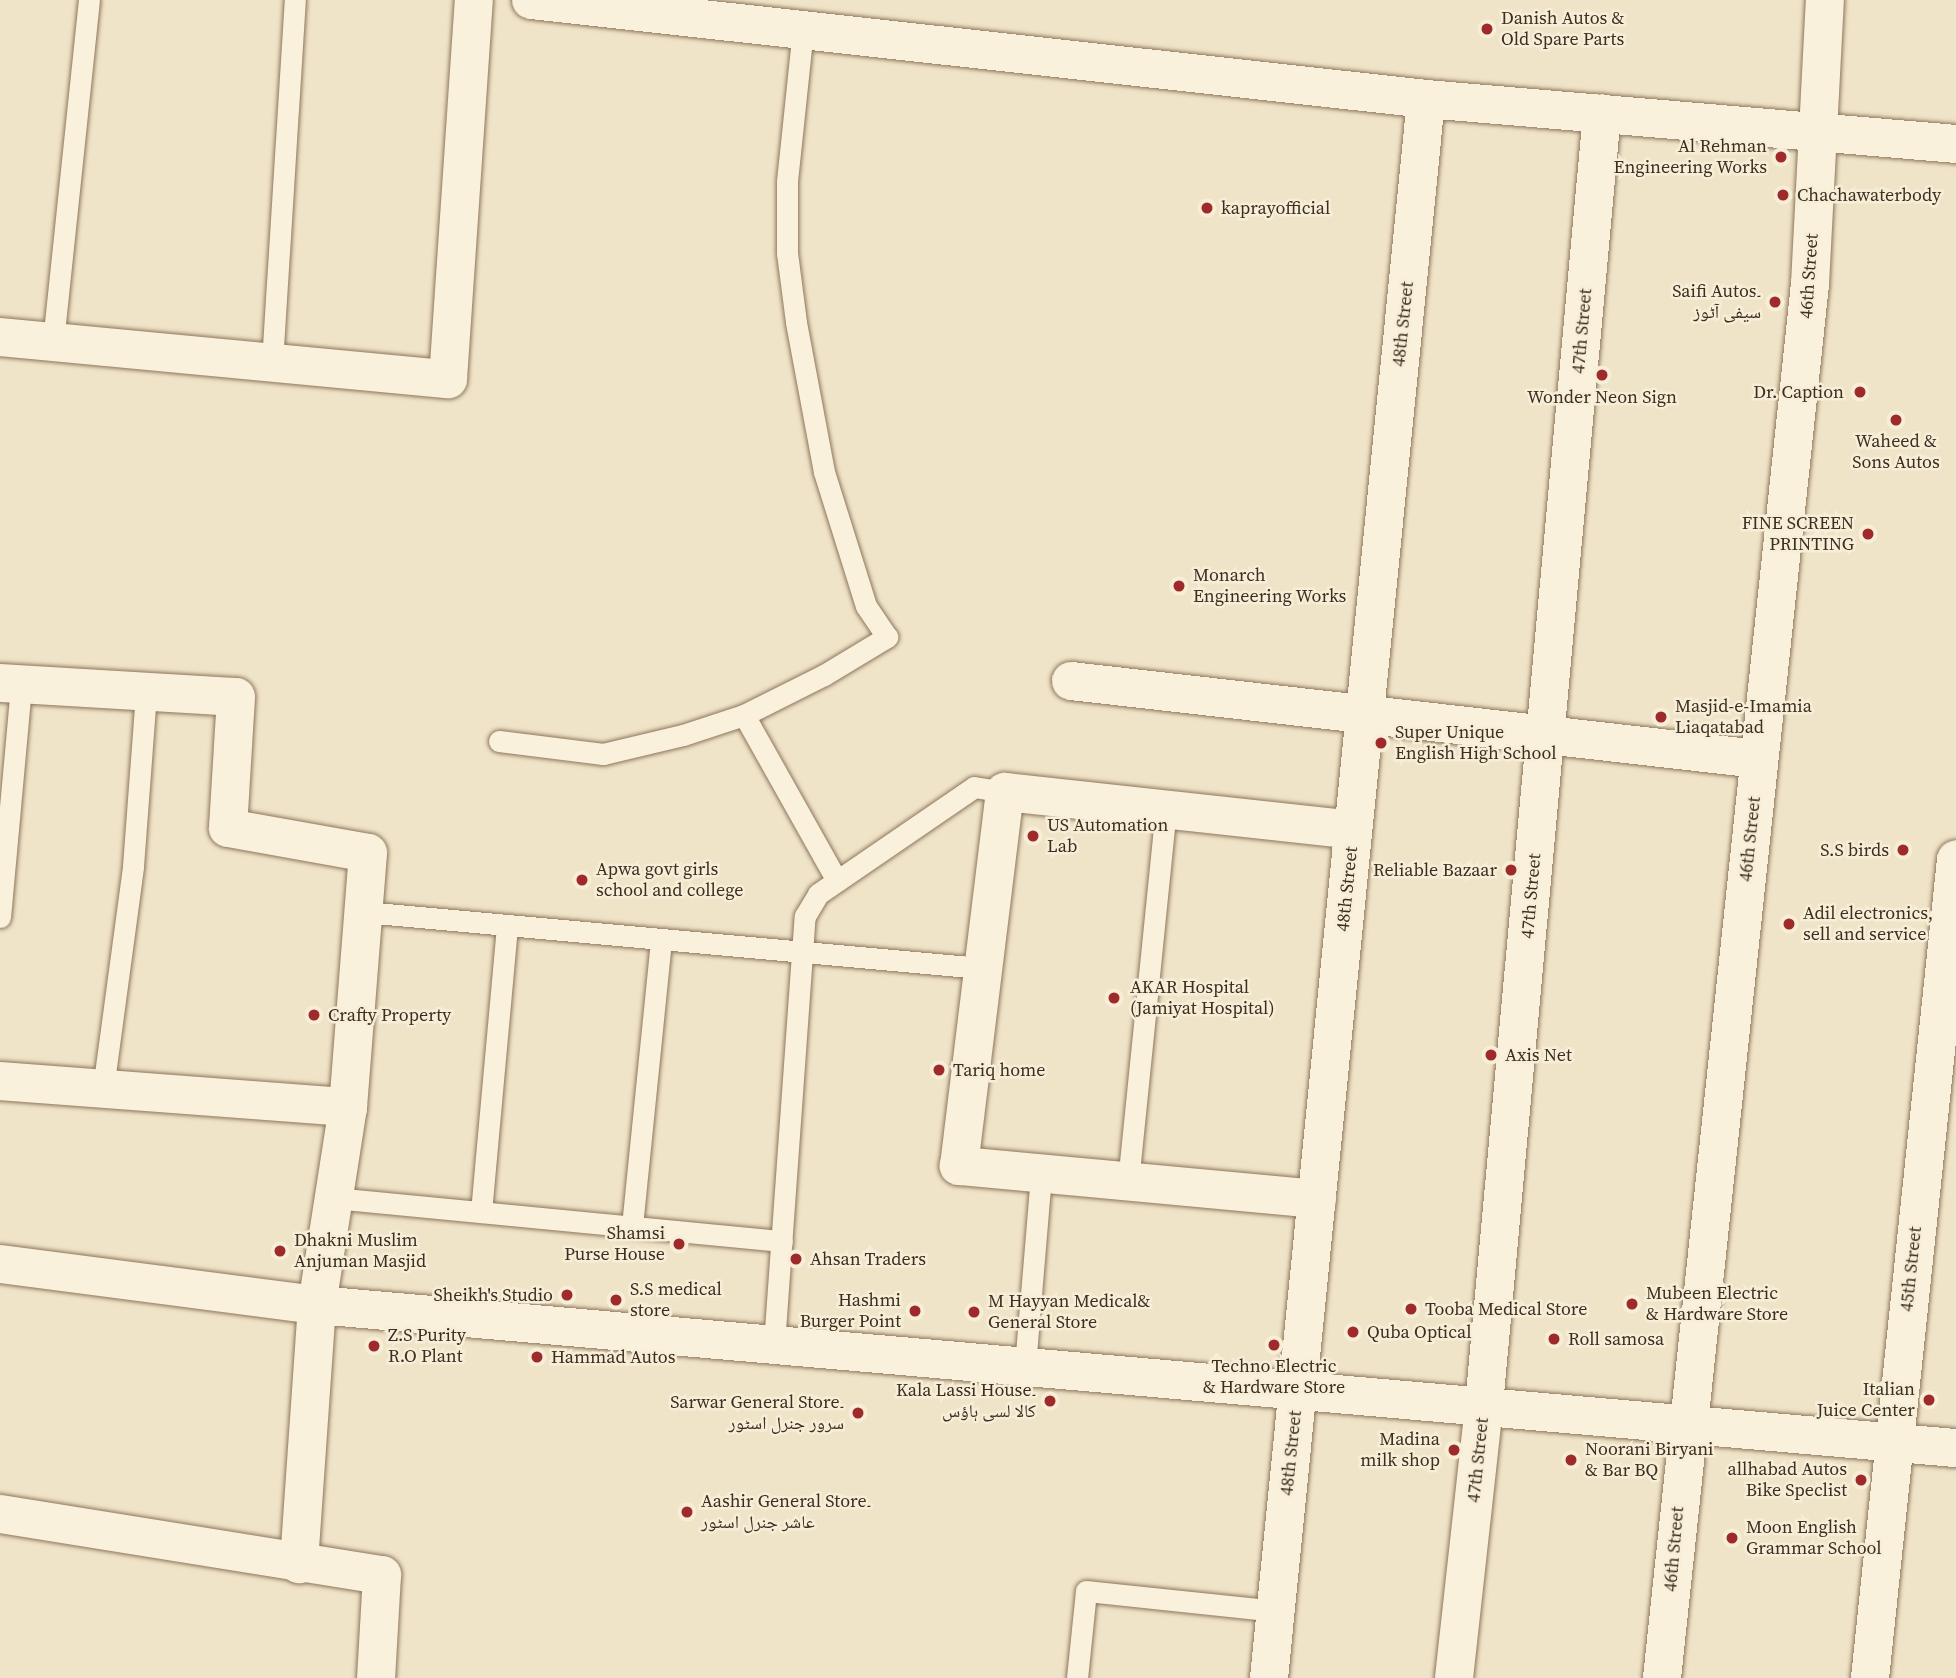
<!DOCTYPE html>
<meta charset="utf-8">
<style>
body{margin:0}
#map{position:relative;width:1956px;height:1678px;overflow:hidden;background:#f0e4c8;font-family:"Source Serif 4","Noto Naskh Arabic",serif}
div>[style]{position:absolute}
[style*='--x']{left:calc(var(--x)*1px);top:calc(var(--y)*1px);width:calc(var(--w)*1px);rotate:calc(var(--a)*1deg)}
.roads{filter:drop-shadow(0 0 2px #8d765c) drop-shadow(0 0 2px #8d765c)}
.lane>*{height:21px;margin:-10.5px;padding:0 10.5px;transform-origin:10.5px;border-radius:10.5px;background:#faf1dc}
.street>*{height:38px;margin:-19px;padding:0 19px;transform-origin:19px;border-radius:19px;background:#faf1dc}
.secondary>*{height:38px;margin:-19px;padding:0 19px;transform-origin:19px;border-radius:19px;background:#faf1dc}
.dots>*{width:19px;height:19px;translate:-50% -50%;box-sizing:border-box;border:4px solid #f7eed8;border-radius:50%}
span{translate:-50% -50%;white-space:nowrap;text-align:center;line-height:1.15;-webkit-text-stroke:5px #f7eed8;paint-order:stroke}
.poi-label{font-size:18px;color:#3d2e20}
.left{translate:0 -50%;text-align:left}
.right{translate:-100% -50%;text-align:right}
.street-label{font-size:18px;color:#3d2e20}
</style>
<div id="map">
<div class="roads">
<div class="lane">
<i style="--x:53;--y:342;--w:344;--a:-84"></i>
<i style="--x:272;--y:363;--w:364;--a:-86.4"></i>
<i style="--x:744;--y:715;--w:190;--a:60.7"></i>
<i style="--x:499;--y:741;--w:105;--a:7.1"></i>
<i style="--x:603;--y:754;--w:82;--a:-13.4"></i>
<i style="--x:683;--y:735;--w:64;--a:-18.2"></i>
<i style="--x:744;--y:715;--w:89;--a:-26.6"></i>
<i style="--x:824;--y:675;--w:74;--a:-31.1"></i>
<i style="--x:887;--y:637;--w:37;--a:-124"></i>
<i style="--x:866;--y:606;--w:140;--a:-107.4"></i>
<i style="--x:824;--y:472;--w:153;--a:-100.6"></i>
<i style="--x:796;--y:322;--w:70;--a:-97.4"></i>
<i style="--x:787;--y:253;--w:72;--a:-90"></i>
<i style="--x:787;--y:181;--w:152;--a:-84"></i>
<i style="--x:364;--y:912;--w:620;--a:5.19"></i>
<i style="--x:0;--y:917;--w:233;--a:-84.8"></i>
<i style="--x:103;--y:1089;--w:225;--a:-82.3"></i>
<i style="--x:133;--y:866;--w:174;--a:-85.7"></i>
<i style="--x:1128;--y:1182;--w:374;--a:-84.2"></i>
<i style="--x:334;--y:1198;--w:450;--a:5.5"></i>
<i style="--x:481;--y:1212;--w:288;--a:-84.8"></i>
<i style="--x:632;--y:1226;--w:288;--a:-84.2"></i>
<i style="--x:774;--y:1344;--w:429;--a:-85.9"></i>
<i style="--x:805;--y:916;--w:26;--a:-59"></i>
<i style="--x:818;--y:894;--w:189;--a:-34.4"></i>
<i style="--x:974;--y:787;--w:31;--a:9"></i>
<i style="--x:1025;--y:1366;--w:193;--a:-85.2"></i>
<i style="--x:1077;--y:1678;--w:87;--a:-84.1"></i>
<i style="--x:1086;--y:1591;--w:191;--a:6"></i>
</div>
<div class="street">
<i style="--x:531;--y:0;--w:900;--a:6.31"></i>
<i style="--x:1426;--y:99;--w:532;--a:4.85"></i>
<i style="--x:0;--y:337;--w:450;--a:5.4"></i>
<i style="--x:448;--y:379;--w:380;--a:-86.1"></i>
<i style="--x:1071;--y:681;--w:691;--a:6.48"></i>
<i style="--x:0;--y:683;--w:236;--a:3.4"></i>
<i style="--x:236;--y:697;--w:131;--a:93.5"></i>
<i style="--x:228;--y:828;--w:142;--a:10.1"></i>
<i style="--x:368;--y:853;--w:255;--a:94.5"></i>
<i style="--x:348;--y:1107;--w:200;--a:98.9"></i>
<i style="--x:317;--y:1305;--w:260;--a:94"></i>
<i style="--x:0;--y:1081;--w:349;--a:4.3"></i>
<i style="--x:1317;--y:1199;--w:360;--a:-174.7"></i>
<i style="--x:959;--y:1166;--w:377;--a:-83"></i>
<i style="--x:1005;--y:792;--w:350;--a:6.2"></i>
<i style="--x:0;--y:1514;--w:387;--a:9.1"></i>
<i style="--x:382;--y:1575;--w:103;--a:93.3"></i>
<i style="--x:1269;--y:1678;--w:1587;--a:-84.32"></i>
<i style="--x:1454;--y:1678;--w:275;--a:-83.7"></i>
<i style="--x:1484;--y:1405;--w:1297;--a:-84.78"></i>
<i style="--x:1870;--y:1678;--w:823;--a:-84"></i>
</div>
<div class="secondary">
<i style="--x:0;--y:1264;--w:320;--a:7.4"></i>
<i style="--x:317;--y:1305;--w:1645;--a:4.99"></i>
<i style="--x:1662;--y:1678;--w:1402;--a:-83.94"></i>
<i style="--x:1810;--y:284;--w:284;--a:-87"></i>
</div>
</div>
<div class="dots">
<i style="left:1487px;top:29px;background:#9e2a2b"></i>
<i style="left:1781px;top:157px;background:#9e2a2b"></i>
<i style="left:1783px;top:195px;background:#9e2a2b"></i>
<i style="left:1207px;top:208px;background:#9e2a2b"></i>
<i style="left:1775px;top:302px;background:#9e2a2b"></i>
<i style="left:1602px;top:375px;background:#9e2a2b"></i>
<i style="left:1860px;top:392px;background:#9e2a2b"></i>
<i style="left:1896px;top:420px;background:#9e2a2b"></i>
<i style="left:1868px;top:534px;background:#9e2a2b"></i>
<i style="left:1179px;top:586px;background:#9e2a2b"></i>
<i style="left:1661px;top:717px;background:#9e2a2b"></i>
<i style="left:1381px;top:743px;background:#9e2a2b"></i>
<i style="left:1033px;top:836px;background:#9e2a2b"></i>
<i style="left:1903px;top:850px;background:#9e2a2b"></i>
<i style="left:1511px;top:870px;background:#9e2a2b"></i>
<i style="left:582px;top:880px;background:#9e2a2b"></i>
<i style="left:1789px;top:924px;background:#9e2a2b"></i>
<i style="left:1114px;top:998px;background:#9e2a2b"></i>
<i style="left:314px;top:1015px;background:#9e2a2b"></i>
<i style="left:1491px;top:1055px;background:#9e2a2b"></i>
<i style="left:939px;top:1070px;background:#9e2a2b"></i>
<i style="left:679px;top:1244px;background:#9e2a2b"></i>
<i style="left:280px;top:1251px;background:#9e2a2b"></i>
<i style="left:796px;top:1259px;background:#9e2a2b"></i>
<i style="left:567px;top:1295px;background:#9e2a2b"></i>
<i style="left:616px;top:1300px;background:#9e2a2b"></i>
<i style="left:1632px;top:1304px;background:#9e2a2b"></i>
<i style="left:1411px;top:1309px;background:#9e2a2b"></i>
<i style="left:915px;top:1311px;background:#9e2a2b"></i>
<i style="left:974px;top:1312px;background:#9e2a2b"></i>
<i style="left:1353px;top:1332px;background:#9e2a2b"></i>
<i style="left:1554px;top:1339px;background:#9e2a2b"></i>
<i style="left:1274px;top:1345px;background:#9e2a2b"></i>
<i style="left:374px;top:1346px;background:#9e2a2b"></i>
<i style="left:537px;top:1357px;background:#9e2a2b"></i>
<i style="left:1929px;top:1400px;background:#9e2a2b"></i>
<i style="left:1050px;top:1401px;background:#9e2a2b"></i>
<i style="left:858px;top:1413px;background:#9e2a2b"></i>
<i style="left:1454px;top:1450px;background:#9e2a2b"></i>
<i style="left:1571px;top:1460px;background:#9e2a2b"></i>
<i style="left:1861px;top:1480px;background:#9e2a2b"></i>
<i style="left:687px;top:1512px;background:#9e2a2b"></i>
<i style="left:1732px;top:1538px;background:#9e2a2b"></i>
</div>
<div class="poi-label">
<span class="left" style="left:1501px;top:29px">Danish Autos &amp;<br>Old Spare Parts</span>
<span class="right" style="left:1767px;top:157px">Al Rehman<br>Engineering Works</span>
<span class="left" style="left:1797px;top:195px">Chachawaterbody</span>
<span class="left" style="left:1221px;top:208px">kaprayofficial</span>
<span class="right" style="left:1761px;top:302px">Saifi Autos۔<br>سیفی آٹوز</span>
<span class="right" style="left:1844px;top:392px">Dr. Caption</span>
<span style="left:1602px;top:397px">Wonder Neon Sign</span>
<span style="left:1896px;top:452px">Waheed &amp;<br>Sons Autos</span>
<span class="right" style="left:1854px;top:534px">FINE SCREEN<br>PRINTING</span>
<span class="left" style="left:1193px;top:586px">Monarch<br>Engineering Works</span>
<span class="left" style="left:1675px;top:717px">Masjid-e-Imamia<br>Liaqatabad</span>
<span class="left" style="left:1395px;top:743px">Super Unique<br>English High School</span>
<span class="left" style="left:1047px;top:836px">US Automation<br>Lab</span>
<span class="right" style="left:1889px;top:850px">S.S birds</span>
<span class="left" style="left:596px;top:880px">Apwa govt girls<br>school and college</span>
<span class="right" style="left:1497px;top:870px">Reliable Bazaar</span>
<span class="left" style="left:1803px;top:924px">Adil electronics,<br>sell and service</span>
<span class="left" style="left:1130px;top:998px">AKAR Hospital<br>(Jamiyat Hospital)</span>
<span class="left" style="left:328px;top:1015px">Crafty Property</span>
<span class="left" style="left:1505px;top:1055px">Axis Net</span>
<span class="left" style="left:953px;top:1070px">Tariq home</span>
<span class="right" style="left:665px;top:1244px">Shamsi<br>Purse House</span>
<span class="left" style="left:294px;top:1251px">Dhakni Muslim<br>Anjuman Masjid</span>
<span class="left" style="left:810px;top:1259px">Ahsan Traders</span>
<span class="left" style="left:630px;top:1300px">S.S medical<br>store</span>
<span class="left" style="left:1646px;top:1304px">Mubeen Electric<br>&amp; Hardware Store</span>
<span class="right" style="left:553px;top:1295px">Sheikh's Studio</span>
<span class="right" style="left:901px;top:1311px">Hashmi<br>Burger Point</span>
<span class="left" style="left:988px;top:1312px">M Hayyan Medical&amp;<br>General Store</span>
<span class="left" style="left:1425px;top:1309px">Tooba Medical Store</span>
<span class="left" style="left:1367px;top:1332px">Quba Optical</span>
<span class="left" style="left:388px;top:1346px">Z.S Purity<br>R.O Plant</span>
<span class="left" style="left:1568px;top:1339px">Roll samosa</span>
<span class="left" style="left:551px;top:1357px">Hammad Autos</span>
<span style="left:1274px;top:1377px">Techno Electric<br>&amp; Hardware Store</span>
<span class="right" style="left:1915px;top:1400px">Italian<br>Juice Center</span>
<span class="right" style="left:1036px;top:1401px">Kala Lassi House۔<br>کالا لسی ہاؤس</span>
<span class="right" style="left:844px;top:1413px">Sarwar General Store۔<br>سرور جنرل اسٹور</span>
<span class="right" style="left:1440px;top:1450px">Madina<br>milk shop</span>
<span class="left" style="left:1585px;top:1460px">Noorani Biryani<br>&amp; Bar BQ</span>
<span class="right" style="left:1847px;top:1480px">allhabad Autos<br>Bike Speclist</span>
<span class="left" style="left:701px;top:1512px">Aashir General Store۔<br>عاشر جنرل اسٹور</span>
<span class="left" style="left:1746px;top:1538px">Moon English<br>Grammar School</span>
</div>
<div class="street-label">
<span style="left:1809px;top:276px;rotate:-86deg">46th Street</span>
<span style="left:1403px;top:324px;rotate:-84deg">48th Street</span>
<span style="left:1582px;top:331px;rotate:-85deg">47th Street</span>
<span style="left:1750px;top:839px;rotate:-84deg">46th Street</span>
<span style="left:1347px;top:889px;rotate:-84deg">48th Street</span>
<span style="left:1531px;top:896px;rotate:-85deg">47th Street</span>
<span style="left:1911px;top:1269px;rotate:-84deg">45th Street</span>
<span style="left:1291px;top:1453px;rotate:-84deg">48th Street</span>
<span style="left:1478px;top:1460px;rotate:-84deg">47th Street</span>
<span style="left:1674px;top:1549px;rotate:-85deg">46th Street</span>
</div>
</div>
